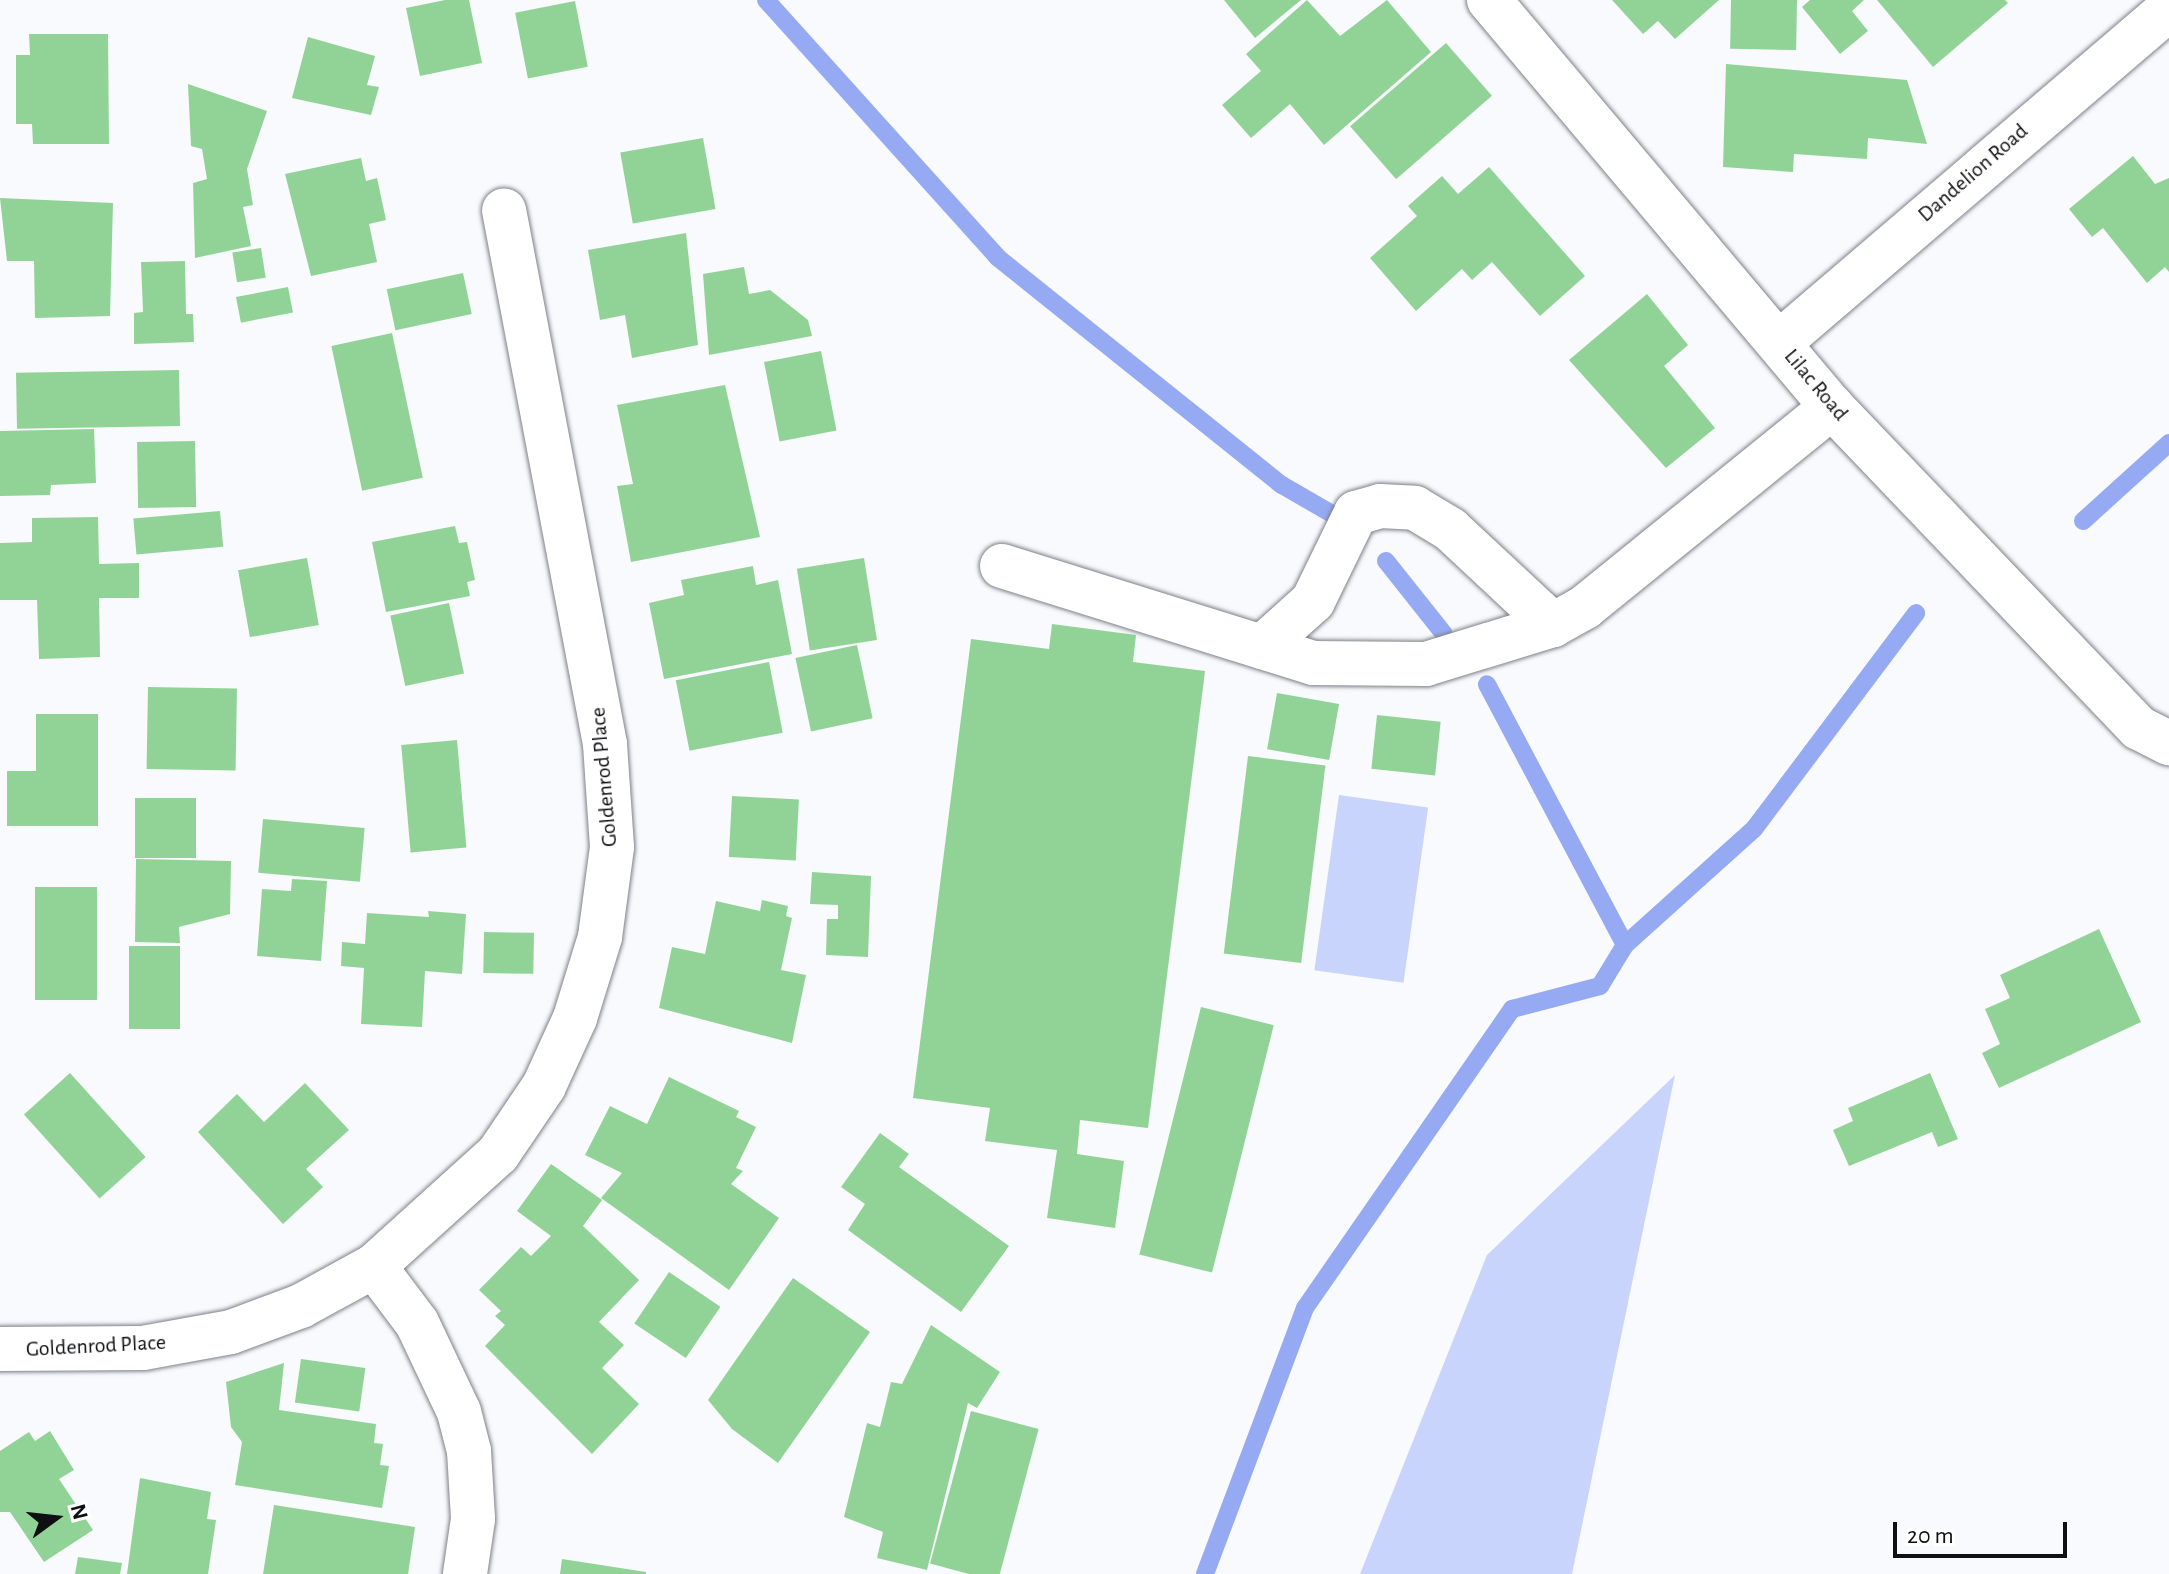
<!DOCTYPE html>
<style>
body{margin:0}
#map{position:relative;width:2169px;height:1574px;overflow:hidden;background:#f9fafe;font-family:"Alegreya Sans",sans-serif}
div>[style]{position:absolute}
[style*='--x']{left:calc(var(--x)*1px);top:calc(var(--y)*1px);width:calc(var(--w)*1px);rotate:calc(var(--a)*1deg)}
.green>*{inset:0;background:#c8d4fc;transform-origin:0 0}
.stream>*{height:18px;margin:-9px;padding:0 9px;transform-origin:9px;border-radius:9px;background:#96aaf4}
.building>*{inset:0;background:#91d396;transform-origin:0 0}
.roads{filter:drop-shadow(0 0 2px #7e8189) drop-shadow(0 0 2px #7e8189)}
.minor>*{height:44px;margin:-22px;padding:0 22px;transform-origin:22px;border-radius:22px;background:#fff}
span{translate:-50% -50%;white-space:nowrap;text-align:center;line-height:1.15;-webkit-text-stroke:8px #fff;paint-order:stroke}
.street-label{font-size:22px;color:#0f1013}
.north{position:absolute;left:16px;top:1478px;width:80px;height:80px;-webkit-text-stroke:6px #fff;paint-order:stroke;rotate:75deg;font-size:22px;font-weight:700;line-height:32px;text-align:center;color:#0f1013}
.north::after{content:'';display:block;margin:auto;width:28px;height:36px;background:#0f1013;clip-path:polygon(50% 0,100% 100%,50% 72%,0 100%)}
.scale{position:absolute;left:1893px;top:1522px;width:174px;height:36px;box-sizing:border-box;border:4px solid #0f1013;border-top:0;padding-left:10px;font-size:24px;line-height:28px;white-space:nowrap;color:#0f1013;-webkit-text-stroke:6px #fff;paint-order:stroke}
</style>
<div id="map">
<div class="green">
<i style="left:1339px;top:795px;width:90px;height:177px;rotate:8deg"></i>
<i style="clip-path:polygon(1675px 1075px,1572px 1574px,1360px 1574px,1487px 1255px)"></i>
</div>
<div class="stream">
<i style="--x:766;--y:0;--w:346;--a:48"></i>
<i style="--x:997;--y:257;--w:365;--a:38.7"></i>
<i style="--x:1282;--y:485;--w:58;--a:30.1"></i>
<i style="--x:2083;--y:521;--w:116;--a:-42.2"></i>
<i style="--x:1386;--y:561;--w:93;--a:51.5"></i>
<i style="--x:1625;--y:945;--w:173;--a:-42"></i>
<i style="--x:1754;--y:829;--w:270;--a:-53.1"></i>
<i style="--x:1205;--y:1574;--w:284;--a:-69.4"></i>
<i style="--x:1305;--y:1308;--w:364;--a:-55.3"></i>
<i style="--x:1512;--y:1009;--w:91;--a:-14.6"></i>
<i style="--x:1600;--y:986;--w:48;--a:-58.6"></i>
<i style="--x:1625;--y:945;--w:295;--a:-117.9"></i>
</div>
<div class="building">
<i style="clip-path:polygon(445px 0,469px 0,482px 63px,420px 76px,406px 8px)"></i>
<i style="clip-path:polygon(1224px 0,1301px 0,1255px 38px)"></i>
<i style="clip-path:polygon(1307px 0,1340px 36px,1387px 0,1431px 52px,1324px 145px,1290px 104px,1251px 138px,1222px 105px,1261px 71px,1246px 54px)"></i>
<i style="clip-path:polygon(1612px 0,1719px 0,1675px 39px,1658px 21px,1643px 34px)"></i>
<i style="left:1797px;top:0;width:50px;height:66px;rotate:91deg"></i>
<i style="clip-path:polygon(1810px 0,1864px 0,1852px 11px,1868px 31px,1840px 54px,1802px 7px)"></i>
<i style="clip-path:polygon(1877px 0,2005px 0,2008px 3px,1933px 67px)"></i>
<i style="left:575px;top:1px;width:67px;height:61px;rotate:79deg"></i>
<i style="clip-path:polygon(29px 34px,108px 34px,109px 144px,33px 144px,32px 124px,16px 124px,16px 55px,30px 55px)"></i>
<i style="clip-path:polygon(308px 37px,375px 56px,367px 85px,379px 87px,371px 115px,292px 98px)"></i>
<i style="left:1446px;top:43px;width:70px;height:127px;rotate:49deg"></i>
<i style="clip-path:polygon(1726px 64px,1907px 80px,1927px 144px,1868px 138px,1867px 159px,1794px 154px,1793px 172px,1723px 167px)"></i>
<i style="clip-path:polygon(188px 84px,267px 111px,247px 169px,253px 205px,243px 207px,251px 246px,195px 258px,193px 183px,207px 179px,202px 149px,191px 146px)"></i>
<i style="left:703px;top:138px;width:72px;height:84px;rotate:80deg"></i>
<i style="clip-path:polygon(2133px 156px,2155px 184px,2169px 178px,2169px 272px,2165px 267px,2147px 283px,2103px 228px,2092px 237px,2069px 209px)"></i>
<i style="clip-path:polygon(361px 158px,366px 181px,377px 178px,386px 220px,369px 224px,377px 262px,311px 276px,285px 174px)"></i>
<i style="clip-path:polygon(1489px 167px,1585px 276px,1540px 316px,1492px 262px,1472px 280px,1462px 269px,1416px 311px,1370px 258px,1417px 216px,1408px 206px,1442px 176px,1458px 194px)"></i>
<i style="clip-path:polygon(0 198px,113px 203px,110px 316px,35px 318px,34px 261px,7px 261px)"></i>
<i style="clip-path:polygon(686px 233px,698px 345px,632px 358px,625px 315px,600px 320px,588px 250px)"></i>
<i style="left:261px;top:248px;width:30px;height:29px;rotate:81deg"></i>
<i style="clip-path:polygon(185px 261px,186px 314px,193px 314px,194px 342px,134px 344px,134px 313px,143px 312px,141px 262px)"></i>
<i style="clip-path:polygon(744px 267px,749px 294px,770px 290px,808px 320px,812px 336px,709px 355px,703px 274px)"></i>
<i style="left:463px;top:273px;width:42px;height:78px;rotate:78deg"></i>
<i style="left:288px;top:287px;width:26px;height:53px;rotate:79deg"></i>
<i style="clip-path:polygon(1647px 294px,1688px 345px,1664px 366px,1715px 428px,1666px 468px,1569px 360px)"></i>
<i style="left:392px;top:333px;width:148px;height:62px;rotate:78deg"></i>
<i style="left:821px;top:351px;width:81px;height:58px;rotate:79deg"></i>
<i style="left:179px;top:370px;width:56px;height:163px;rotate:89deg"></i>
<i style="clip-path:polygon(725px 385px,760px 537px,631px 562px,617px 486px,633px 484px,617px 405px)"></i>
<i style="clip-path:polygon(94px 429px,96px 483px,51px 485px,50px 495px,0 496px,0 431px)"></i>
<i style="left:195px;top:441px;width:66px;height:58px;rotate:89deg"></i>
<i style="left:220px;top:511px;width:36px;height:87px;rotate:85deg"></i>
<i style="clip-path:polygon(98px 517px,99px 564px,139px 563px,139px 598px,99px 598px,100px 657px,39px 659px,37px 600px,0 600px,0 543px,32px 542px,32px 518px)"></i>
<i style="clip-path:polygon(455px 526px,459px 543px,467px 542px,475px 580px,467px 582px,470px 596px,386px 612px,372px 542px)"></i>
<i style="left:307px;top:558px;width:68px;height:70px;rotate:80deg"></i>
<i style="left:864px;top:558px;width:83px;height:68px;rotate:81deg"></i>
<i style="clip-path:polygon(753px 566px,756px 585px,778px 580px,792px 654px,664px 679px,649px 603px,684px 595px,681px 580px)"></i>
<i style="left:449px;top:603px;width:72px;height:60px;rotate:78deg"></i>
<i style="clip-path:polygon(1052px 624px,1136px 635px,1133px 662px,1205px 671px,1148px 1128px,1080px 1120px,1077px 1154px,1124px 1161px,1115px 1228px,1047px 1218px,1057px 1150px,985px 1141px,990px 1108px,913px 1098px,971px 639px,1049px 649px)"></i>
<i style="left:857px;top:645px;width:75px;height:63px;rotate:78deg"></i>
<i style="left:769px;top:662px;width:72px;height:95px;rotate:79deg"></i>
<i style="left:148px;top:687px;width:89px;height:82px;rotate:1deg"></i>
<i style="left:1277px;top:693px;width:63px;height:57px;rotate:10deg"></i>
<i style="clip-path:polygon(36px 714px,98px 714px,98px 826px,7px 826px,7px 771px,36px 771px)"></i>
<i style="left:1377px;top:715px;width:64px;height:54px;rotate:6deg"></i>
<i style="left:457px;top:740px;width:108px;height:56px;rotate:85deg"></i>
<i style="left:1248px;top:756px;width:78px;height:199px;rotate:7deg"></i>
<i style="left:732px;top:796px;width:67px;height:61px;rotate:3deg"></i>
<i style="left:135px;top:798px;width:61px;height:60px"></i>
<i style="left:263px;top:819px;width:102px;height:54px;rotate:5deg"></i>
<i style="clip-path:polygon(136px 859px,231px 861px,230px 914px,179px 927px,180px 943px,135px 942px)"></i>
<i style="clip-path:polygon(812px 872px,871px 876px,868px 957px,826px 955px,827px 919px,838px 919px,838px 905px,810px 904px)"></i>
<i style="clip-path:polygon(292px 879px,327px 881px,321px 961px,257px 956px,262px 889px,291px 891px)"></i>
<i style="left:35px;top:887px;width:62px;height:113px"></i>
<i style="clip-path:polygon(762px 900px,788px 906px,786px 916px,792px 918px,781px 970px,806px 975px,792px 1043px,659px 1008px,672px 947px,705px 954px,716px 901px,760px 911px)"></i>
<i style="clip-path:polygon(428px 911px,466px 914px,462px 974px,425px 971px,422px 1027px,361px 1024px,364px 968px,341px 966px,342px 942px,365px 944px,367px 913px,429px 917px)"></i>
<i style="clip-path:polygon(2099px 929px,2141px 1022px,1999px 1088px,1982px 1053px,2000px 1044px,1985px 1009px,2010px 998px,2000px 975px)"></i>
<i style="left:484px;top:932px;width:50px;height:41px;rotate:1deg"></i>
<i style="left:129px;top:946px;width:51px;height:83px"></i>
<i style="left:1201px;top:1007px;width:75px;height:255px;rotate:14deg"></i>
<i style="left:70px;top:1073px;width:113px;height:62px;rotate:48deg"></i>
<i style="clip-path:polygon(1930px 1073px,1958px 1139px,1938px 1147px,1932px 1132px,1849px 1166px,1833px 1130px,1853px 1121px,1848px 1108px)"></i>
<i style="clip-path:polygon(669px 1077px,739px 1111px,736px 1117px,756px 1127px,736px 1168px,743px 1171px,731px 1184px,779px 1218px,729px 1290px,601px 1198px,622px 1173px,585px 1155px,610px 1106px,647px 1124px)"></i>
<i style="clip-path:polygon(305px 1083px,349px 1130px,306px 1169px,323px 1187px,283px 1224px,198px 1132px,237px 1094px,264px 1122px)"></i>
<i style="clip-path:polygon(880px 1133px,909px 1154px,899px 1167px,1009px 1246px,961px 1312px,848px 1230px,865px 1204px,841px 1187px)"></i>
<i style="clip-path:polygon(551px 1164px,602px 1200px,583px 1226px,639px 1280px,599px 1322px,624px 1345px,602px 1368px,639px 1404px,592px 1454px,485px 1346px,505px 1325px,495px 1316px,501px 1311px,479px 1290px,521px 1247px,531px 1256px,551px 1236px,517px 1211px)"></i>
<i style="left:669px;top:1272px;width:62px;height:62px;rotate:34deg"></i>
<i style="clip-path:polygon(793px 1278px,870px 1332px,778px 1463px,732px 1429px,708px 1400px)"></i>
<i style="clip-path:polygon(931px 1325px,1000px 1372px,977px 1408px,968px 1403px,927px 1570px,877px 1558px,883px 1532px,844px 1517px,867px 1423px,880px 1427px,891px 1382px,902px 1384px)"></i>
<i style="left:301px;top:1359px;width:65px;height:44px;rotate:8deg"></i>
<i style="clip-path:polygon(284px 1363px,279px 1410px,376px 1424px,374px 1443px,383px 1444px,380px 1465px,389px 1466px,382px 1508px,235px 1485px,242px 1442px,231px 1427px,226px 1382px)"></i>
<i style="left:971px;top:1411px;width:70px;height:158px;rotate:15deg"></i>
<i style="clip-path:polygon(50px 1431px,74px 1470px,59px 1479px,93px 1530px,44px 1562px,10px 1512px,0 1512px,0 1451px,29px 1432px,35px 1441px)"></i>
<i style="clip-path:polygon(140px 1478px,211px 1492px,207px 1519px,216px 1520px,208px 1574px,127px 1574px)"></i>
<i style="clip-path:polygon(274px 1505px,415px 1527px,408px 1574px,263px 1574px)"></i>
<i style="clip-path:polygon(78px 1557px,122px 1563px,120px 1574px,75px 1574px)"></i>
<i style="clip-path:polygon(562px 1559px,646px 1572px,646px 1574px,560px 1574px)"></i>
</div>
<div class="roads">
<div class="minor">
<i style="--x:1489;--y:0;--w:532;--a:49.88"></i>
<i style="--x:1832;--y:407;--w:444;--a:46.3"></i>
<i style="--x:2139;--y:728;--w:34;--a:27"></i>
<i style="--x:1780;--y:342;--w:512;--a:-40.56"></i>
<i style="--x:1002;--y:566;--w:326;--a:17.3"></i>
<i style="--x:1313;--y:663;--w:113;--a:0.5"></i>
<i style="--x:1426;--y:664;--w:133;--a:-17.1"></i>
<i style="--x:1553;--y:625;--w:37;--a:-29"></i>
<i style="--x:1585;--y:607;--w:318;--a:-39"></i>
<i style="--x:1262;--y:647;--w:69;--a:-42"></i>
<i style="--x:1313;--y:601;--w:98;--a:-64"></i>
<i style="--x:1356;--y:513;--w:25;--a:-16"></i>
<i style="--x:1380;--y:506;--w:35;--a:3"></i>
<i style="--x:1415;--y:508;--w:41;--a:31"></i>
<i style="--x:1450;--y:529;--w:141;--a:43"></i>
<i style="--x:374;--y:1266;--w:71;--a:53"></i>
<i style="--x:417;--y:1323;--w:98;--a:64.7"></i>
<i style="--x:459;--y:1412;--w:40;--a:75.6"></i>
<i style="--x:469;--y:1451;--w:68;--a:86.6"></i>
<i style="--x:473;--y:1519;--w:56;--a:98.3"></i>
<i style="--x:0;--y:1349;--w:143;--a:-0.4"></i>
<i style="--x:143;--y:1348;--w:89;--a:-10.3"></i>
<i style="--x:231;--y:1332;--w:75;--a:-20.4"></i>
<i style="--x:301;--y:1306;--w:83;--a:-28.7"></i>
<i style="--x:374;--y:1266;--w:167;--a:-42.1"></i>
<i style="--x:498;--y:1154;--w:82;--a:-55.9"></i>
<i style="--x:544;--y:1086;--w:75;--a:-65.5"></i>
<i style="--x:575;--y:1018;--w:85;--a:-72.8"></i>
<i style="--x:600;--y:937;--w:91;--a:-82.4"></i>
<i style="--x:612;--y:847;--w:103;--a:-93.9"></i>
<i style="--x:605;--y:744;--w:543;--a:-100.71"></i>
</div>
</div>
<div class="street-label">
<span style="left:1973px;top:173px;rotate:-41deg">Dandelion Road</span>
<span style="left:1816px;top:385px;rotate:50deg">Lilac Road</span>
<span style="left:604px;top:777px;rotate:-95deg">Goldenrod Place</span>
<span style="left:96px;top:1346px;rotate:-3deg">Goldenrod Place</span>
</div>
<div class="north">N</div>
<div class="scale">20 m</div>
</div>
